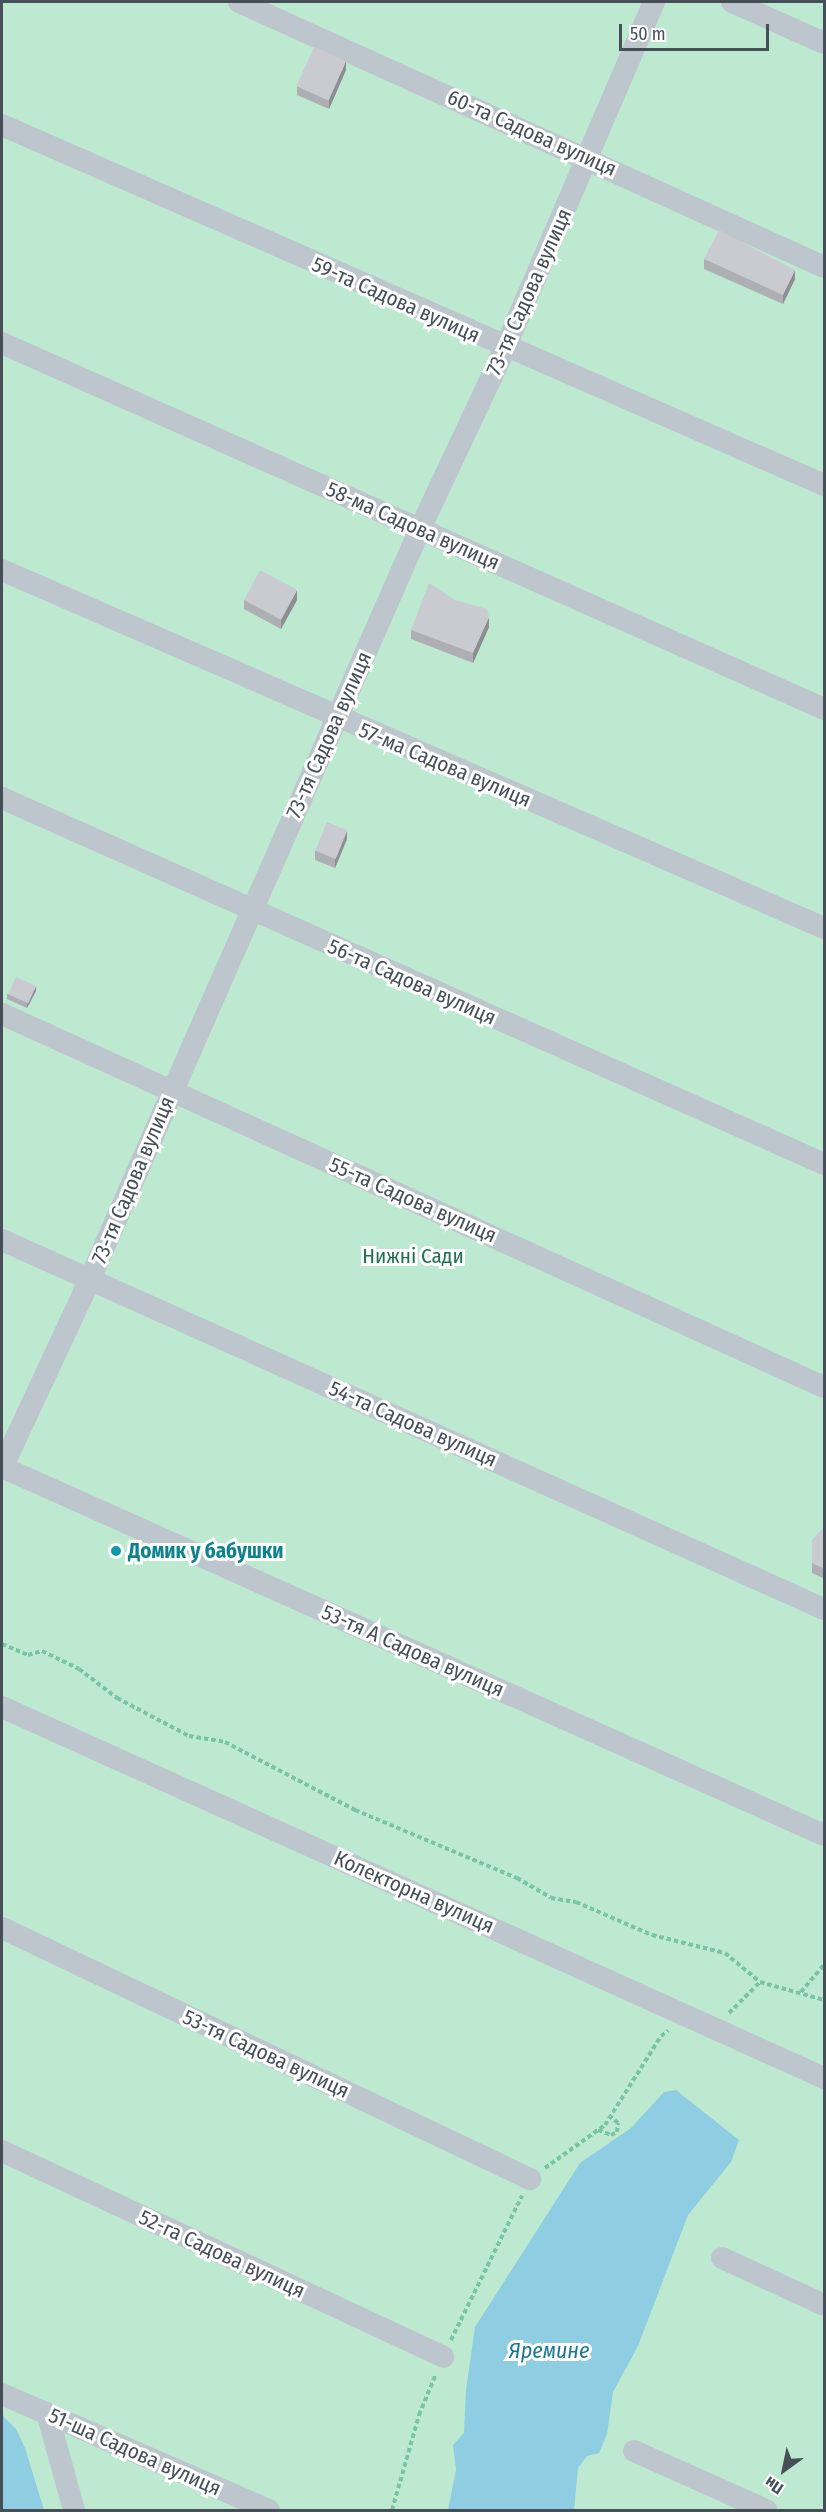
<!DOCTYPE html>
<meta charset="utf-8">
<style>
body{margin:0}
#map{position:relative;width:826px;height:2512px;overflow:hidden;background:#efecec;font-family:"Fira Sans Condensed",sans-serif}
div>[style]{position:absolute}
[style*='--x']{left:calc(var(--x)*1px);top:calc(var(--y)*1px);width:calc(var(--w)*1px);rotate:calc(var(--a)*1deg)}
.green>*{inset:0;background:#bde9d0;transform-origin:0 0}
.water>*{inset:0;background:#8ecde2}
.path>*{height:4px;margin-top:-2px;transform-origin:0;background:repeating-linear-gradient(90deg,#79c4a2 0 4.5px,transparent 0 7.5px)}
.minor>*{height:22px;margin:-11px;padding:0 11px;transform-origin:11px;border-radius:11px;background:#bec6cd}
.wall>*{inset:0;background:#aeafb3}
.shaded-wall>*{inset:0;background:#8d8e92}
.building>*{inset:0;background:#cacbd0;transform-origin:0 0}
.dots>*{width:16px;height:16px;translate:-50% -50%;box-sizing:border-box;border:3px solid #fff;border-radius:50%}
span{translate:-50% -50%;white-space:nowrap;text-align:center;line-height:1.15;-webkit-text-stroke:6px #fff;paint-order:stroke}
.street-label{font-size:21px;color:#464e57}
.park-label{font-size:21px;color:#1f714b}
.culture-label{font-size:21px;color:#0d838f;font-weight:700}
.left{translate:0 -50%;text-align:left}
.water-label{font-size:22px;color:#197798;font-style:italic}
.frame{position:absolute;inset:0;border:3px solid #464e57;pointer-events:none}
.north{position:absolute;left:754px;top:2440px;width:60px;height:60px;-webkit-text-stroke:4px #fff;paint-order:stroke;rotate:213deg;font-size:16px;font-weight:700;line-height:24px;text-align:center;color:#464e57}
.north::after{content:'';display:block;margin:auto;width:21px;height:27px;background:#464e57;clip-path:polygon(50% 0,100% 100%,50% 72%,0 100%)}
.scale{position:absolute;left:619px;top:24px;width:150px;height:27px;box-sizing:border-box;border:3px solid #464e57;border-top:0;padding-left:8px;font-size:18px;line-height:21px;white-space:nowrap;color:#464e57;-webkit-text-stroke:4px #fff;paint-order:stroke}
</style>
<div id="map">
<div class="green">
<i style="left:2px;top:2px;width:822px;height:2508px"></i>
</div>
<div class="water">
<i style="clip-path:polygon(676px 2090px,739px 2140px,731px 2162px,688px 2215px,638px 2346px,613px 2392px,607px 2434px,599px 2453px,587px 2456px,578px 2468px,574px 2510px,448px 2510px,456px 2470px,453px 2445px,464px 2433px,466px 2390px,475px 2327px,580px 2163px,631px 2128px,664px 2092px)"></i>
<i style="clip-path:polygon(2px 2415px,16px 2429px,25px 2448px,44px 2510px,2px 2510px)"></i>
</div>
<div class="path">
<i style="--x:2;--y:1644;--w:28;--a:23"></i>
<i style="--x:28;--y:1655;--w:15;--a:-16"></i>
<i style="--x:42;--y:1651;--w:41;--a:25.9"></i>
<i style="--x:79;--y:1669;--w:48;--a:37.3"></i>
<i style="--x:117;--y:1698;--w:81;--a:27.8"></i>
<i style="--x:189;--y:1736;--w:36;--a:9"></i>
<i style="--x:225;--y:1742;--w:147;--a:27.6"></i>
<i style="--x:355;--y:1810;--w:176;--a:22.8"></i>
<i style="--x:517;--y:1878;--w:39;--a:30"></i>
<i style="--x:551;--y:1898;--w:25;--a:9"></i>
<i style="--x:576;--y:1902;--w:83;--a:23.5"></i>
<i style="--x:652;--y:1935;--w:75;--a:13.9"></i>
<i style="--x:725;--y:1953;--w:45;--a:39.6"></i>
<i style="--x:760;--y:1982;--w:66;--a:15.7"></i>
<i style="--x:801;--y:1992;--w:35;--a:-50"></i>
<i style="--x:729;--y:2013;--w:44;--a:-45"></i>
<i style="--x:598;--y:2130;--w:14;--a:21"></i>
<i style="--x:611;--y:2135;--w:7;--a:-27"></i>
<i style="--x:617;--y:2132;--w:9;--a:-84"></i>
<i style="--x:618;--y:2123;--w:9;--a:-139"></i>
<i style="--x:545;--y:2168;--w:74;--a:-35.6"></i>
<i style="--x:605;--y:2125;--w:105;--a:-57.8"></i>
<i style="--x:661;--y:2036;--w:9;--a:-36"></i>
<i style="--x:451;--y:2340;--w:161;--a:-63.8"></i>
<i style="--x:392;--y:2510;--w:99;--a:-74.1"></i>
<i style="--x:419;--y:2415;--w:44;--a:-67.5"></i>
</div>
<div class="minor">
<i style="--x:239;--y:2;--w:642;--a:24.37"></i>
<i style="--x:732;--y:2;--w:101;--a:24"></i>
<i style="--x:2;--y:125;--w:897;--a:23.65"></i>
<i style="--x:2;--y:343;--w:900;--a:24"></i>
<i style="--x:2;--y:570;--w:897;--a:23.53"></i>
<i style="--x:2;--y:798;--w:900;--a:24"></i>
<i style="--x:2;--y:1014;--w:903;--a:24.41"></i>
<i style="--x:2;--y:1240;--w:901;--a:24.18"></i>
<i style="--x:2;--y:1467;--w:901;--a:24.12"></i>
<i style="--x:2;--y:1468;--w:208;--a:-65"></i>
<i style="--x:90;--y:1279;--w:819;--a:-66.25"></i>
<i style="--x:420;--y:529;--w:200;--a:-64.8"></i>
<i style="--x:505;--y:348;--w:377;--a:-66.7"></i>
<i style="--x:2;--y:1707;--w:902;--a:24.29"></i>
<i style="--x:2;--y:1928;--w:585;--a:25.43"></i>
<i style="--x:2;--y:2151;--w:487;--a:25"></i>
<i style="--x:722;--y:2258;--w:112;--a:24.7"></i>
<i style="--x:2;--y:2394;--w:291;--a:23.5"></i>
<i style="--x:47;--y:2413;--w:101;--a:74.4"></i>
<i style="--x:634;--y:2451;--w:145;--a:24.1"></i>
</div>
<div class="wall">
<i style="clip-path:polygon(346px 70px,329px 109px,297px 95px,297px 86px)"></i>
<i style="clip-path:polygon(704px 259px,795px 279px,783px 304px,704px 269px)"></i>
<i style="clip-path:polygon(244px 600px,297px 600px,281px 629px,244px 609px)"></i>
<i style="clip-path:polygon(489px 627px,473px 663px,411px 639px,411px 630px)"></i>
<i style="clip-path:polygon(347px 839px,335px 868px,315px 860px,315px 851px)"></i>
<i style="clip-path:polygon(36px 991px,27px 1008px,7px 999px,7px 994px)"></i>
<i style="clip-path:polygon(825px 1526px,825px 1579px,812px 1573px,812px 1541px)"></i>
</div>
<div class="shaded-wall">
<i style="clip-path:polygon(346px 61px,346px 70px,329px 109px,329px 100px)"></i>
<i style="clip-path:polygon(795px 270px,795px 279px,783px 304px,783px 295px)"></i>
<i style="clip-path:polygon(297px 590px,297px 600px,281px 629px,281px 620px)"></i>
<i style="clip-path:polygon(489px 617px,489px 627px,473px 663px,473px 653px)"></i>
<i style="clip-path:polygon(347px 830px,347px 839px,335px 868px,335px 858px)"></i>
<i style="clip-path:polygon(36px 986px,36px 991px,27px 1008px,27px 1004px)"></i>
</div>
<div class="building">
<i style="left:314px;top:47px;width:35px;height:43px;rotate:24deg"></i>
<i style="clip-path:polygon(719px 230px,795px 270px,783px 295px,704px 259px)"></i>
<i style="left:260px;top:570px;width:42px;height:34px;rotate:28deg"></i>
<i style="clip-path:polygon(429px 583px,455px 600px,487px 609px,489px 617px,473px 653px,411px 630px)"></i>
<i style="left:327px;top:822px;width:22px;height:31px;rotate:22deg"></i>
<i style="left:16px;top:977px;width:22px;height:19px;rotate:24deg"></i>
<i style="clip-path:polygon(825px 1526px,825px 1569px,812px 1563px,812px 1541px)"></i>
</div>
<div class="dots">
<i style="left:116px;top:1551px;background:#0f9aa8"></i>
</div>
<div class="street-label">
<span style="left:532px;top:133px;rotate:24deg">60-та Садова вулиця</span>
<span style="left:529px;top:292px;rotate:-66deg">73-тя Садова вулиця</span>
<span style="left:396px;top:300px;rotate:24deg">59-та Садова вулиця</span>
<span style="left:413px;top:526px;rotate:24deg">58-ма Садова вулиця</span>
<span style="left:329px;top:735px;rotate:-66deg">73-тя Садова вулиця</span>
<span style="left:445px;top:765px;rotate:23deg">57-ма Садова вулиця</span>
<span style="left:412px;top:982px;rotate:24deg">56-та Садова вулиця</span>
<span style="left:133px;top:1180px;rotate:-67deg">73-тя Садова вулиця</span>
<span style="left:413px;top:1200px;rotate:24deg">55-та Садова вулиця</span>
<span style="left:413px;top:1424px;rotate:24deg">54-та Садова вулиця</span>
<span style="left:413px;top:1651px;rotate:24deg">53-тя А Садова вулиця</span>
<span style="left:414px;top:1892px;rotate:24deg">Колекторна вулиця</span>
<span style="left:266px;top:2054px;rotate:25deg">53-тя Садова вулиця</span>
<span style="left:222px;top:2254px;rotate:25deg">52-га Садова вулиця</span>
<span style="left:135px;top:2452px;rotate:24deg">51-ша Садова вулиця</span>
</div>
<div class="park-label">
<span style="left:413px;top:1256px">Нижні Сади</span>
</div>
<div class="culture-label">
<span class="left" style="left:128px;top:1551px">Домик у бабушки</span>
</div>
<div class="water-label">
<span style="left:549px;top:2351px">Яремине</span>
</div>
<div class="frame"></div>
<div class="north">Пн</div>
<div class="scale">50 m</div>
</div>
